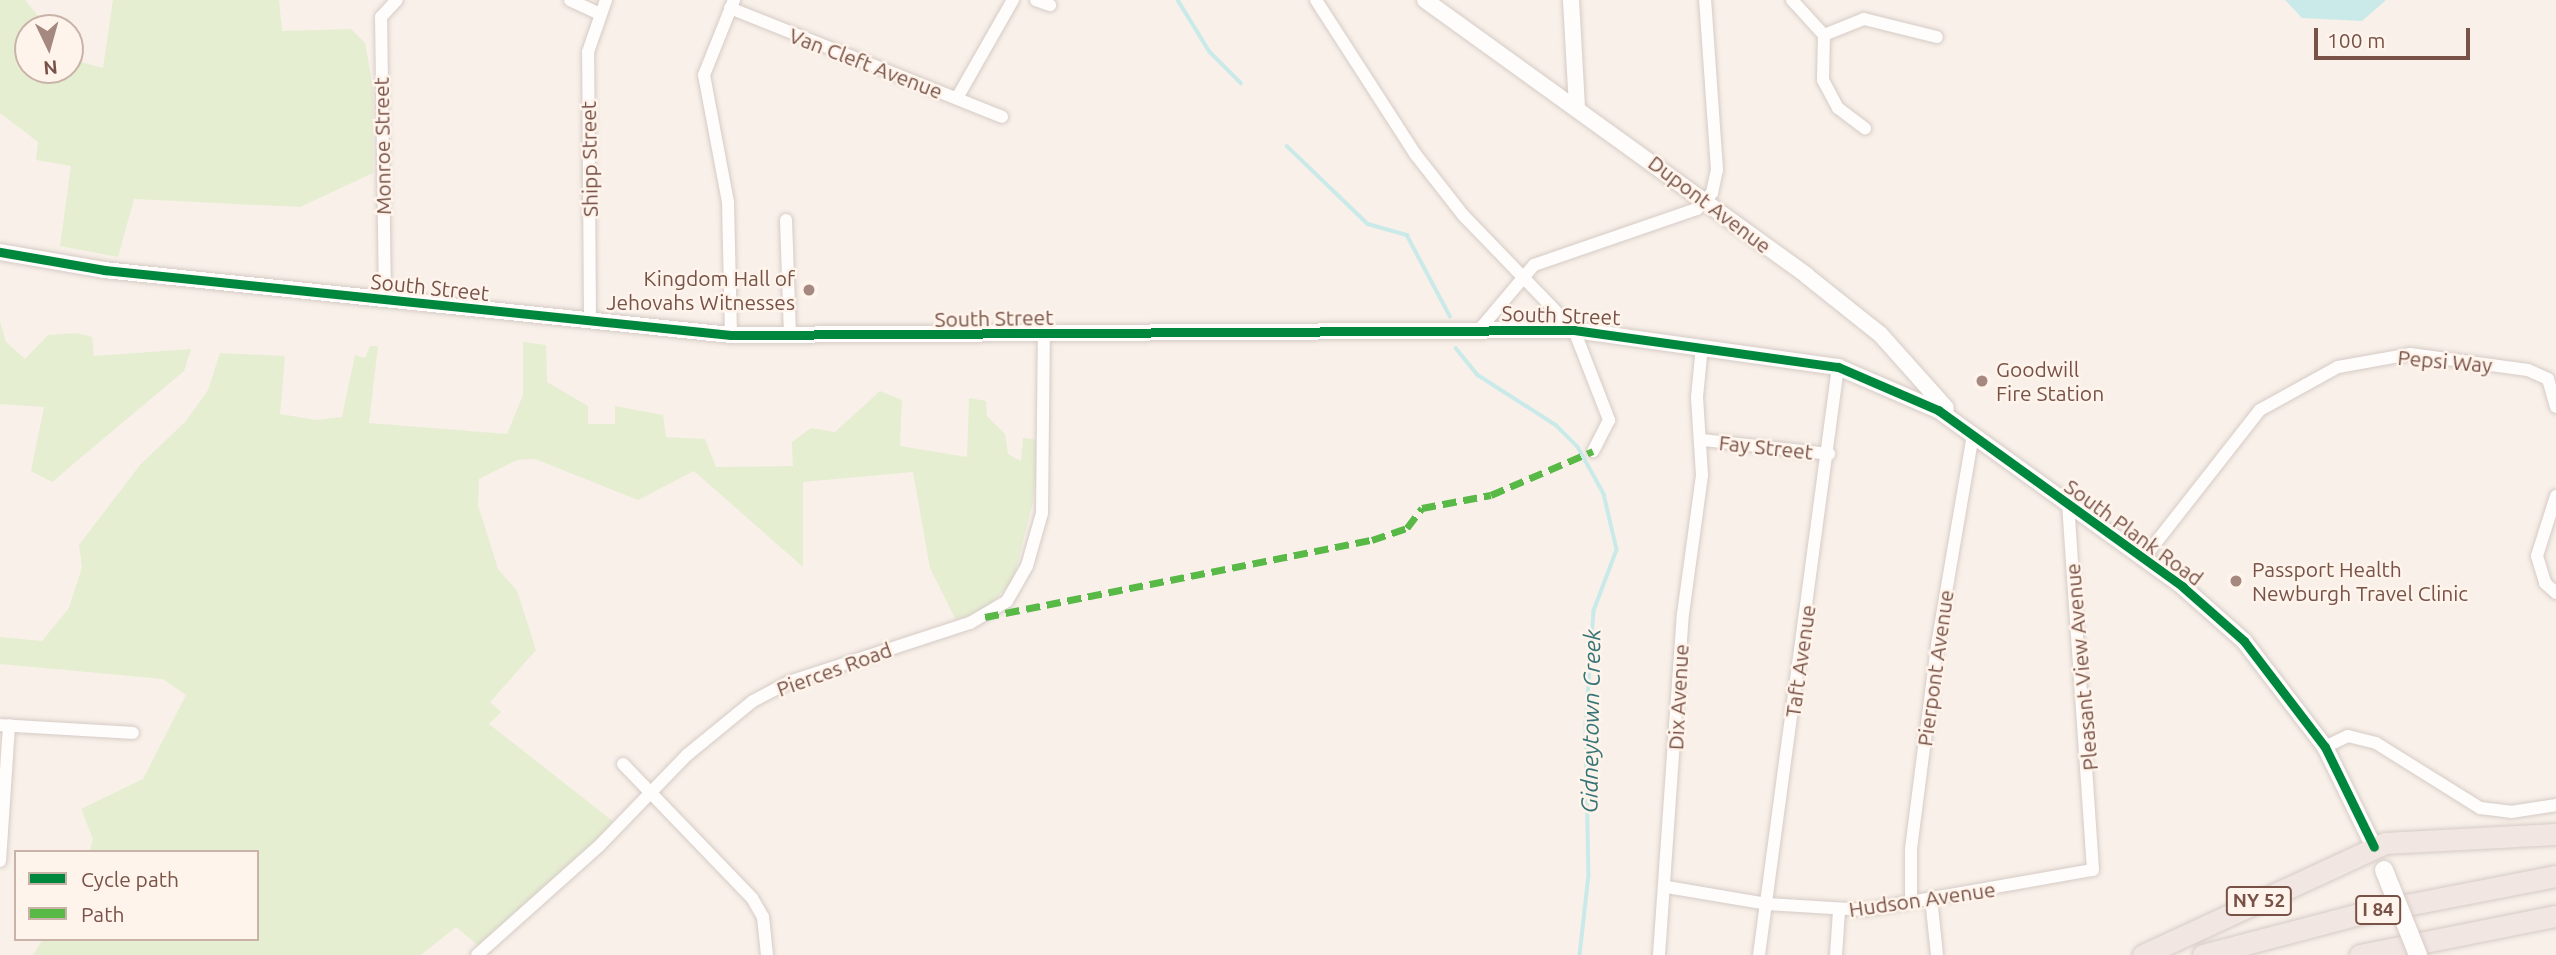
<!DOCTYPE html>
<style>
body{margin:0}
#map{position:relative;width:2556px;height:955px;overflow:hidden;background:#f8f0e9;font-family:Ubuntu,sans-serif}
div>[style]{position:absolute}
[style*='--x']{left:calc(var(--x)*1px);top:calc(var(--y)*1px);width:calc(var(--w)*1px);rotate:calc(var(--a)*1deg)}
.green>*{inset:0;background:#e6eed2}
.water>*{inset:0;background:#caeae9}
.stream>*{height:3.5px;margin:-1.75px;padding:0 1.75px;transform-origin:1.75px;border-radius:1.75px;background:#caeae9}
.roads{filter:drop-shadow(0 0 2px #d6cbc6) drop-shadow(0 0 2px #d6cbc6)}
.minor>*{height:12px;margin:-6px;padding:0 6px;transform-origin:6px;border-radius:6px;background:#fefdfc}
.tertiary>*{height:16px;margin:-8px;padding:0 8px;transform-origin:8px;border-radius:8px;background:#fefdfc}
.motorway>*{height:21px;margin:-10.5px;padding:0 10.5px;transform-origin:10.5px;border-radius:10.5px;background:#f2e6e3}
.bridges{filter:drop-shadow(0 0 2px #d7cbc6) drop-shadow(0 0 2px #d7cbc6)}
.secondary-bridge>*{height:18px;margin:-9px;padding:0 9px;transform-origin:9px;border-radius:9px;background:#fefdfc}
.quiet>*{height:7px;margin-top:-3.5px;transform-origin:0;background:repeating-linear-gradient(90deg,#58b947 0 14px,transparent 0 21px)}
.cycleway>*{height:9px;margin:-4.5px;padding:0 4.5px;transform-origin:4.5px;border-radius:4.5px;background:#00873e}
.dots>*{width:19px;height:19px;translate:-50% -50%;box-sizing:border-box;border:4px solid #fff4eb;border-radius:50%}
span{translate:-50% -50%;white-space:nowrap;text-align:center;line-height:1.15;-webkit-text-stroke:5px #fff4eb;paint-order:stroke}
.shield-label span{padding:2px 5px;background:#fff4eb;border:2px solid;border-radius:5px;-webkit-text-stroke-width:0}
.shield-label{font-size:19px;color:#785247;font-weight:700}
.street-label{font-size:21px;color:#785247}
.poi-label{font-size:21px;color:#785247}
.right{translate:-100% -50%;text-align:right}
.left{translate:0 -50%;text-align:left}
.water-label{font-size:23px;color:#367577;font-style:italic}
.legend{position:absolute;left:14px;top:850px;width:245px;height:91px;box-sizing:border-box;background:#fff4eb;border:2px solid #c9b3a9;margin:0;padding:9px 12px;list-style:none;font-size:21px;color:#785247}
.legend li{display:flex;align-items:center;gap:14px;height:35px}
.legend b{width:35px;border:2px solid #c9b3a9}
.north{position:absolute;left:14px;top:14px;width:70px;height:70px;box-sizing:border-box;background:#fff4eb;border:2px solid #c9b3a9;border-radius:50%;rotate:175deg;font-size:19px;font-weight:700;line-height:28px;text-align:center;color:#785247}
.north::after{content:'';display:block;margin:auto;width:24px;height:32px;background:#a58980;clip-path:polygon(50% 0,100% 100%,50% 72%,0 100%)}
.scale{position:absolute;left:2314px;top:28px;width:156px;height:32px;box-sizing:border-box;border:4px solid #785247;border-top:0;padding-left:9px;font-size:21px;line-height:24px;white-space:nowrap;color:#785247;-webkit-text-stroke:5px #fff4eb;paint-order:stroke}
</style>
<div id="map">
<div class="green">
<i style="clip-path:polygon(0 0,25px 0,48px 28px,28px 28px,28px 70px,70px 70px,70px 59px,103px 68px,113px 0,279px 0,282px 31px,351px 29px,365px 43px,373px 87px,373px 173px,300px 207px,134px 199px,118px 257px,60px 246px,71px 166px,36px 160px,38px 142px,0 113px)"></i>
<i style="clip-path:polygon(0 321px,6px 342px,25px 359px,48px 335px,76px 333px,92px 337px,94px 356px,191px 349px,184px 371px,52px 482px,31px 471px,44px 407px,0 404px)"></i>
<i style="clip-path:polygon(523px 342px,546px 345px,547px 382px,588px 406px,588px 424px,615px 424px,615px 406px,663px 415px,666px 437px,705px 439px,716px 467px,793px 466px,792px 442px,811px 428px,835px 432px,880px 391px,902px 400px,900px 446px,967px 457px,969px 398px,986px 401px,987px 416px,1005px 434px,1008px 454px,1021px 461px,1023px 438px,1038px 440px,1033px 502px,1013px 581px,984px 611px,956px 620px,930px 568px,913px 472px,803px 482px,803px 567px,694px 471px,638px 500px,535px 459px,517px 460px,479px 479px,478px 505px,498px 569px,517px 591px,536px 650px,490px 702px,501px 712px,489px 724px,614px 822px,590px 848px,479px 946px,456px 927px,421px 955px,33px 955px,43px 939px,257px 939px,257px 852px,89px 852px,93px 839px,81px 809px,143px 779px,186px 695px,163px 679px,0 664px,0 637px,42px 641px,69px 608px,82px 567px,79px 545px,140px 465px,185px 422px,208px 390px,220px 353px,285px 356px,280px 414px,316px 420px,342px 417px,355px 355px,365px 358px,370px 346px,378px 346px,369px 423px,507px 434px,523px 395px)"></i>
</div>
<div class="water">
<i style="clip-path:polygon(2285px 0,2386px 0,2362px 21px,2302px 18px)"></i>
</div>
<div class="stream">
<i style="--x:1178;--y:0;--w:61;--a:58.4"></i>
<i style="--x:1210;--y:52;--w:44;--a:45"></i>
<i style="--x:1287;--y:146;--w:112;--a:43.9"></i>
<i style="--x:1368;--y:224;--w:41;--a:15.8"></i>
<i style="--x:1407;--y:235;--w:92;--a:62"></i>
<i style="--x:1456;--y:348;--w:35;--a:51"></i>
<i style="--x:1478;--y:375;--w:93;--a:32.7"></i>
<i style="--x:1556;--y:425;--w:31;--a:45"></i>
<i style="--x:1578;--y:447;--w:54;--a:61"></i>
<i style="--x:1604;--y:494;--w:57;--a:76.9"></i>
<i style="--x:1617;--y:550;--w:65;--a:110.7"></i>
<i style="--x:1594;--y:611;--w:113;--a:94"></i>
<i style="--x:1586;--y:724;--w:151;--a:88.9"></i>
<i style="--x:1589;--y:875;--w:81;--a:96.4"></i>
</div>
<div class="roads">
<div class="minor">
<i style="--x:570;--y:0;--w:33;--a:25"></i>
<i style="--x:1036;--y:0;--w:15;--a:20"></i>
<i style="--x:1316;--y:0;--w:184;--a:57.2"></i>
<i style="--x:1416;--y:155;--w:76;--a:51.9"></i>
<i style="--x:1463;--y:215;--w:160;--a:46"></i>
<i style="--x:1574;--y:330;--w:97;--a:68.7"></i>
<i style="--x:1609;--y:420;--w:35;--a:117"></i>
<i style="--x:1792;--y:0;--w:47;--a:47.6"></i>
<i style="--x:1824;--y:35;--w:45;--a:91.3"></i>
<i style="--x:1823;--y:80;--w:32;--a:62"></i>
<i style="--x:1838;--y:108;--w:34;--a:37"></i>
<i style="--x:730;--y:8;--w:293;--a:21.8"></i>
<i style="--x:1824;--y:35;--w:43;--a:-21.8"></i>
<i style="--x:1864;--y:19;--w:75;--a:13.9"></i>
<i style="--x:957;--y:98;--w:113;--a:-60.3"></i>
<i style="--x:786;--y:220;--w:117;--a:88"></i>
<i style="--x:385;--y:300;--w:283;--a:-90.8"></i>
<i style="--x:381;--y:17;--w:23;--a:-47"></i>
<i style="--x:590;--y:321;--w:269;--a:-90.4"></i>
<i style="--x:588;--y:52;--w:55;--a:-70.9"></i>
<i style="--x:1479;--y:330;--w:85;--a:-49.8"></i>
<i style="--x:1534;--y:265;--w:172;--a:-19"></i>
<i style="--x:1697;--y:209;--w:22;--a:-47"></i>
<i style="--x:1712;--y:193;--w:24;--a:-78"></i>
<i style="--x:1717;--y:170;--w:170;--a:-94"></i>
<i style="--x:731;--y:335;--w:133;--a:-91.3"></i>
<i style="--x:728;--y:202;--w:129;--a:-100.7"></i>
<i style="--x:704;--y:75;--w:81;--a:-68.2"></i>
<i style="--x:1703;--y:440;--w:127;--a:6.3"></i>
<i style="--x:2556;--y:496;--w:63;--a:107.6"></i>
<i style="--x:2537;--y:556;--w:28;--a:73"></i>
<i style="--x:2545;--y:583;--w:15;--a:42"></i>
<i style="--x:2143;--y:559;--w:189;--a:-51.9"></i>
<i style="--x:2260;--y:410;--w:89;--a:-28.9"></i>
<i style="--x:2338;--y:367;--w:73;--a:-10.2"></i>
<i style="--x:2410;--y:354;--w:119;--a:7.7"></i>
<i style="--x:2528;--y:370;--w:22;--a:24"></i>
<i style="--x:2548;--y:379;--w:29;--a:74"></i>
<i style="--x:0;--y:725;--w:133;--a:3.4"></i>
<i style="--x:2325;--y:747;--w:25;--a:-26"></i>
<i style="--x:2348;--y:736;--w:29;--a:14"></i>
<i style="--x:2376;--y:743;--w:123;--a:32"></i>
<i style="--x:2480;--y:808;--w:31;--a:7"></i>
<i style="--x:2511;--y:812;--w:46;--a:-8.8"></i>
<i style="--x:623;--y:764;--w:186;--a:46.1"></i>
<i style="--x:752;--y:898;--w:22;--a:60"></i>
<i style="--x:763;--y:917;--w:38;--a:84"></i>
<i style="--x:0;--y:861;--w:136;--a:-86.2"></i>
<i style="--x:1667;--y:887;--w:101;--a:9.6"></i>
<i style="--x:1767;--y:904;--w:98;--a:3.5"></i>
<i style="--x:1865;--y:910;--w:231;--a:-10"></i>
<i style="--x:2093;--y:870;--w:366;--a:-93.9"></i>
<i style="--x:1931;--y:898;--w:57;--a:84"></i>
<i style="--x:1911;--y:902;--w:53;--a:-90"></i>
<i style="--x:1911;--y:849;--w:206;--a:-82.7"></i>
<i style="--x:1937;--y:645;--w:214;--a:-80.3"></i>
<i style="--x:477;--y:955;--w:164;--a:-41.8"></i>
<i style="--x:599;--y:846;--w:127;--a:-46"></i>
<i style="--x:687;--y:755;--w:85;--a:-39.3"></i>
<i style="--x:753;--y:701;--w:41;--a:-27.8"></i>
<i style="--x:789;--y:682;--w:190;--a:-18.1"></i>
<i style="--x:970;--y:623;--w:43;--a:-30.7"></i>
<i style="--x:1007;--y:601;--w:40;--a:-60.3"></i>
<i style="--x:1027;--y:566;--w:55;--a:-74.2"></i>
<i style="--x:1042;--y:513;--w:178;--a:-89.4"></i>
<i style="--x:1659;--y:955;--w:342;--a:-86"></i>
<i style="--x:1683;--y:614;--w:140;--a:-82.2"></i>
<i style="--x:1702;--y:475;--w:78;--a:-93.7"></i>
<i style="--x:1697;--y:397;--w:51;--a:-84.4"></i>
<i style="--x:1759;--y:955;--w:593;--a:-82.35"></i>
<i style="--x:1836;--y:955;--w:44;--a:-86.1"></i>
</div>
<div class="tertiary">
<i style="--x:1425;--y:0;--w:471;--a:35.8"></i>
<i style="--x:1807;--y:276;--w:93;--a:38.5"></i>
<i style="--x:1880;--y:334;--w:99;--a:48.3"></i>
<i style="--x:1571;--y:0;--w:107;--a:86.8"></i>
<i style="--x:0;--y:252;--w:106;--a:9.8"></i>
<i style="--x:104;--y:270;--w:630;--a:5.92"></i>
<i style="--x:731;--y:335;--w:843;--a:-0.34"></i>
<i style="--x:1574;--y:330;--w:267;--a:8"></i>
<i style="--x:1838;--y:367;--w:109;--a:23.3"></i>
<i style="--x:1938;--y:410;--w:302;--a:35.8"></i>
<i style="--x:2183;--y:587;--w:81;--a:41.5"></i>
<i style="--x:2244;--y:641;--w:133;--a:52.6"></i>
<i style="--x:2325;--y:747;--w:111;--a:63.9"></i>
</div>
<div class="motorway">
<i style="--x:2143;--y:955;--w:267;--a:-24.8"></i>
<i style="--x:2385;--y:843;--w:171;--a:-3"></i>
<i style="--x:2203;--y:955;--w:157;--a:-14.7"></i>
<i style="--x:2355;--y:915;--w:205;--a:-11"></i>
<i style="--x:2360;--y:955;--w:200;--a:-11.3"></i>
</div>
</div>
<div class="bridges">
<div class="secondary-bridge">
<i style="--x:2384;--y:870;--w:92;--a:68.2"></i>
</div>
</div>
<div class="quiet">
<i style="--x:985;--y:617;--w:395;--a:-11.3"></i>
<i style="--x:1372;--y:540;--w:37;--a:-19"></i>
<i style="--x:1407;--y:528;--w:25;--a:-53"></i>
<i style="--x:1422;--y:508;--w:70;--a:-10.7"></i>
<i style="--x:1491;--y:495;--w:111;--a:-23.3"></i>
</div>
<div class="cycleway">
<i style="--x:0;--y:252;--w:106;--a:9.8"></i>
<i style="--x:104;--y:270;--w:630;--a:5.92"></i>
<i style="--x:731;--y:335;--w:843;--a:-0.34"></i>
<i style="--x:1574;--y:330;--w:267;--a:8"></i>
<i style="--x:1838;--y:367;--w:109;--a:23.3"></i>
<i style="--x:1938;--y:410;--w:302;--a:35.8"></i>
<i style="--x:2183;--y:587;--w:81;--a:41.5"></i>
<i style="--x:2244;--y:641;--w:133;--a:52.6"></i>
<i style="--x:2325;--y:747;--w:111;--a:63.9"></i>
</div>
<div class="dots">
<i style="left:809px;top:290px;background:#a58980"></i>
<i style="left:1982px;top:381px;background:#a58980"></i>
<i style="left:2236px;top:581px;background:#a58980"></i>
</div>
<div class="shield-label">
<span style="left:2259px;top:901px">NY 52</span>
<span style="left:2378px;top:910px">I 84</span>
</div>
<div class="street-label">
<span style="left:866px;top:63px;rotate:21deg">Van Cleft Avenue</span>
<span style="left:382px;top:146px;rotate:-91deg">Monroe Street</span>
<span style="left:589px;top:159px;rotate:-91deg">Shipp Street</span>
<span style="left:1710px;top:204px;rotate:37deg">Dupont Avenue</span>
<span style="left:430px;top:287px;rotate:6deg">South Street</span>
<span style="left:1561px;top:315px;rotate:2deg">South Street</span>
<span style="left:994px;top:318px;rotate:-1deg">South Street</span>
<span style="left:2445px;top:361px;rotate:5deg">Pepsi Way</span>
<span style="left:1766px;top:447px;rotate:6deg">Fay Street</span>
<span style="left:2134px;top:532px;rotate:36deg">South Plank Road</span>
<span style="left:1800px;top:661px;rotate:-82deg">Taft Avenue</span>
<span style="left:2081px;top:667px;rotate:-95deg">Pleasant View Avenue</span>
<span style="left:1935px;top:668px;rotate:-82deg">Pierpont Avenue</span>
<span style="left:834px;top:669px;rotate:-20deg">Pierces Road</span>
<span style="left:1678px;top:697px;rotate:-87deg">Dix Avenue</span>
<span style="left:1922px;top:899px;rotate:-8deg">Hudson Avenue</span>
</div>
<div class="poi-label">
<span class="right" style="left:795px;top:290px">Kingdom Hall of<br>Jehovahs Witnesses</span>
<span class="left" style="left:1996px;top:381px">Goodwill<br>Fire Station</span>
<span class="left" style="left:2252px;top:581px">Passport Health<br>Newburgh Travel Clinic</span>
</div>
<div class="water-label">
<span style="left:1591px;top:721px;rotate:-89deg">Gidneytown Creek</span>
</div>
<ul class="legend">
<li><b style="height:9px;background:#00873e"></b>Cycle path</li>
<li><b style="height:9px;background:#58b947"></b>Path</li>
</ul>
<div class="north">N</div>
<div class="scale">100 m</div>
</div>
